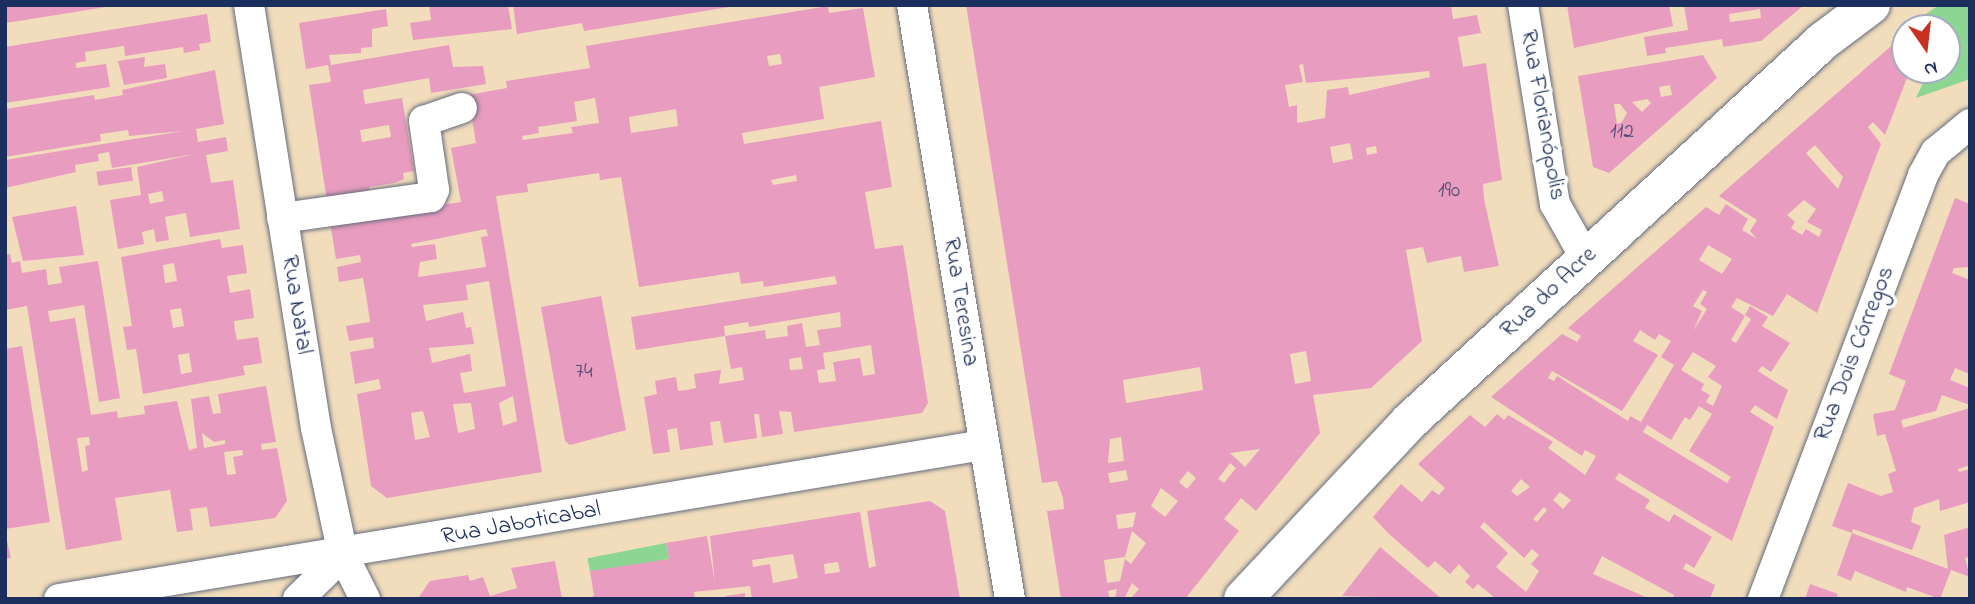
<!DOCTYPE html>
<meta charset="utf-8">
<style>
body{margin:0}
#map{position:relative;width:1975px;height:604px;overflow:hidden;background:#f1ddbc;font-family:"Indie Flower",sans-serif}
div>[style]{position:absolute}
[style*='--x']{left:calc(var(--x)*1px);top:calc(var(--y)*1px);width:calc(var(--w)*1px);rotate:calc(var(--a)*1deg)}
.green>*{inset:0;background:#8cd693;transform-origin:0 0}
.building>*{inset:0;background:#e89cbf;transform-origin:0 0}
.roads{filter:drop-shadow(0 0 2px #666c7f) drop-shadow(0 0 2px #666c7f)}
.street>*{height:30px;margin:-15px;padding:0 15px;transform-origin:15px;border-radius:15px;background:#fff}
.secondary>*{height:38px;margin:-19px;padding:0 19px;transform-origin:19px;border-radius:19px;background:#fff}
span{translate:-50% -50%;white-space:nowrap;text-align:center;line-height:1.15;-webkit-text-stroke:7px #fff;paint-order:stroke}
.number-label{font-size:21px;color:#4e4a76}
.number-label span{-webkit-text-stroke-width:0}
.street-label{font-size:24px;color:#1b2f5e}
.frame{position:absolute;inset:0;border:7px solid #1b2f5e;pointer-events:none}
.north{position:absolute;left:1891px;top:14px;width:70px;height:70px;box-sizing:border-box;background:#fff;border:2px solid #a4acbf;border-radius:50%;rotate:166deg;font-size:19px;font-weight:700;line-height:28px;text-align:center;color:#1b2f5e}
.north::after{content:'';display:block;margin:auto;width:24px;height:32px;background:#c8321e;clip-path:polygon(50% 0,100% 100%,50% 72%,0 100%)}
</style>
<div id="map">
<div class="green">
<i style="clip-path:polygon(1939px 5px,1970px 5px,1970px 79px,1916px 98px,1929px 70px,1947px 70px,1947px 28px,1928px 28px,1920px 18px)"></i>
<i style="left:666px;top:543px;width:16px;height:80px;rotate:79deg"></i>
</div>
<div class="building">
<i style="clip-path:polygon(5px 5px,106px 5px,106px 7px,6px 23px)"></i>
<i style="clip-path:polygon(429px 5px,508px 5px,512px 29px,413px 40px,410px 23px,431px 20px)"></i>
<i style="clip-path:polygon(513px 5px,729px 5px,729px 7px,584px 31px,582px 23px,517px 34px)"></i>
<i style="clip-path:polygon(evenodd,966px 5px,1451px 5px,1453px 19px,1477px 15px,1481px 33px,1458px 37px,1463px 67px,1486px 63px,1502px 180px,1483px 184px,1484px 199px,1499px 266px,1464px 272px,1461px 256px,1427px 263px,1423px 247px,1406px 250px,1422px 341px,1371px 388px,1313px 395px,1320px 433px,1256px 511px,1241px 498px,1224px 519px,1239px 531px,1185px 599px,1130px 599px,1139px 589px,1132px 583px,1124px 599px,1115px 599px,1117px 589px,1108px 591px,1110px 599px,1061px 599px,1047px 511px,1064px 509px,1063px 498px,1057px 481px,1042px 483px,966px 5px,1303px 64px,1306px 83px,1429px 71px,1430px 77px,1349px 95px,1348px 87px,1327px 90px,1325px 118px,1297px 123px,1297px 105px,1289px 107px,1285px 85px,1303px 82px,1299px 65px,1303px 64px,966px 5px,1350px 143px,1353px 159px,1333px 163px,1330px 147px,1350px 143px,966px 5px,1376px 146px,1377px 153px,1367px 155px,1366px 148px,1376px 146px,966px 5px,1306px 351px,1311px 381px,1295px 384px,1290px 354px,1306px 351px,966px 5px,1200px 367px,1203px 390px,1126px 403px,1123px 380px,1200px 367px,966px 5px,1121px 437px,1124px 461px,1108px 463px,1110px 439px,1121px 437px,966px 5px,1260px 449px,1245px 467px,1230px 453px,1260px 449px,966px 5px,1230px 463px,1236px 468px,1224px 483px,1218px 479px,1230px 463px,966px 5px,1126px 470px,1128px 480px,1110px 483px,1108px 473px,1126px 470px,966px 5px,1188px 471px,1196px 478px,1187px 489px,1179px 482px,1188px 471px,966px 5px,1161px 488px,1178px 501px,1165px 517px,1151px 506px,1161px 488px,966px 5px,1136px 512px,1133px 527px,1118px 529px,1116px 515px,1136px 512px,966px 5px,1132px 531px,1146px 543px,1131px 564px,1125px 559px,1120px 581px,1107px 583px,1104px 560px,1125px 557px,1132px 531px)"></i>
<i style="clip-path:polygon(1567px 5px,1669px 5px,1673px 26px,1574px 48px)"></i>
<i style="clip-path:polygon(evenodd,1684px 5px,1804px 5px,1761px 41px,1723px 47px,1722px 39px,1665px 48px,1666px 53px,1647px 56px,1644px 37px,1688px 30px,1684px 5px,1760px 9px,1761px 18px,1730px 22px,1729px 14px,1760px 9px)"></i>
<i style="clip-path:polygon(evenodd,828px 6px,829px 13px,863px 8px,875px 77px,819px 87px,824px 119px,742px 133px,744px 144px,881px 121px,892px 187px,865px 192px,875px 249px,903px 245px,928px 403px,922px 413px,794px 432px,791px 412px,779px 411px,783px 434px,762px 437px,759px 414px,754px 414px,757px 438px,724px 443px,720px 421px,710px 422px,713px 445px,680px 450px,677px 428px,671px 429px,667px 430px,670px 452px,653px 454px,644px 397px,657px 394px,655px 381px,676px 377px,678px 391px,687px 390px,696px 388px,694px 374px,721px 370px,719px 384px,744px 380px,742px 367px,731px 369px,725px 336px,765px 330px,766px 339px,788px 336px,787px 326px,802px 323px,806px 347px,820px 345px,817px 330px,841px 327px,840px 312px,749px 327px,748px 322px,724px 326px,725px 336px,636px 350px,631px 317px,837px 284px,835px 276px,764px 287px,763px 281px,741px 284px,739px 272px,639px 287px,621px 177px,600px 180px,599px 173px,527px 184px,528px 192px,496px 196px,542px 472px,387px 498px,371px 486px,357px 394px,381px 389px,379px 379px,355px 384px,350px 352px,374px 348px,373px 337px,349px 341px,346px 326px,370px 322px,367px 301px,363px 278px,339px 282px,337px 267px,361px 262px,360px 255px,336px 259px,330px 222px,461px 202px,451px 148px,476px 143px,468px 95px,507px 88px,506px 81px,590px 68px,586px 46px,828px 6px,780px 54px,782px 64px,769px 66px,767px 56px,780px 54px,828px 6px,595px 98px,599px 123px,571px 127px,573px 133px,523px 140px,522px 136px,539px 133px,538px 127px,577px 121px,574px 102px,595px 98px,828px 6px,676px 109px,678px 126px,631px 133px,629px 117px,676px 109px,828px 6px,796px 175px,797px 181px,773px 185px,771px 180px,796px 175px,828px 6px,486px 229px,488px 236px,481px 237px,486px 267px,418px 277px,420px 262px,437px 259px,435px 244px,412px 247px,411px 244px,486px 229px,828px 6px,489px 281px,506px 386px,464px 393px,460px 373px,472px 371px,470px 354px,432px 363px,429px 348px,474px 344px,471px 327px,466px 328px,463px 312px,426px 321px,423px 305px,468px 300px,466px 285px,489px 281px,828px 6px,871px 345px,875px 374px,863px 376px,860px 358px,846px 360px,833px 362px,836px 381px,819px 383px,817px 370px,825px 369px,823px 353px,871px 345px,828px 6px,801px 357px,803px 369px,790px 370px,789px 359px,801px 357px,828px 6px,513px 396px,517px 421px,503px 426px,499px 403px,513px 396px,828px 6px,471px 403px,475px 429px,458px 433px,453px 404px,471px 403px,828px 6px,423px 411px,430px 437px,415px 440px,411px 413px,423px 411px)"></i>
<i style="clip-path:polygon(evenodd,386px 9px,388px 26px,372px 29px,372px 47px,361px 48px,361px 53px,329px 55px,331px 65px,449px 45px,453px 67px,483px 66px,486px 84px,431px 93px,429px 78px,363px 90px,365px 104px,402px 98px,414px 171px,403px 173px,404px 179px,394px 183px,369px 187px,370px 193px,327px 201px,309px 85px,331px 82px,328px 65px,306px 69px,299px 23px,386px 9px,389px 125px,391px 137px,362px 142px,360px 130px,389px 125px)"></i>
<i style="clip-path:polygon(207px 14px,211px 42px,199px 44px,200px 50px,184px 53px,183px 47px,125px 56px,124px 46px,85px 52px,86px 61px,76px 63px,76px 68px,106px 64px,110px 87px,5px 103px,5px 47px)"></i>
<i style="clip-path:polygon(evenodd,1905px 34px,1905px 70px,1910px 70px,1885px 135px,1873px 122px,1868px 127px,1881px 144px,1817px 313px,1787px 294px,1773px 316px,1737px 298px,1731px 307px,1745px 316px,1731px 340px,1736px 343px,1751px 319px,1745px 315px,1750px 306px,1768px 317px,1762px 326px,1790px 343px,1771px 372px,1762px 366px,1758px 371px,1788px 390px,1777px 419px,1755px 405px,1750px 412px,1774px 427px,1732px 541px,1619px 473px,1615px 479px,1650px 500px,1645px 508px,1669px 522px,1674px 514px,1712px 537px,1694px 568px,1686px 563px,1683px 569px,1715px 585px,1710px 599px,1672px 599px,1674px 595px,1602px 556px,1593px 574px,1650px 599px,1496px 599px,1478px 584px,1473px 589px,1465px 582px,1470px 576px,1459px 564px,1450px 574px,1435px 561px,1428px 568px,1389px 534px,1373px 517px,1401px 484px,1422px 502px,1432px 490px,1439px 495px,1445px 488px,1418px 464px,1470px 415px,1485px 427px,1497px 414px,1504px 420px,1508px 415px,1553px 442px,1548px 448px,1585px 475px,1596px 456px,1585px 450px,1582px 456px,1491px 397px,1562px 334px,1577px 342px,1581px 336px,1568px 328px,1706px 207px,1719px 215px,1726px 204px,1748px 219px,1742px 230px,1757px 239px,1750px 231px,1757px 220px,1719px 196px,1905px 34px,1815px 145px,1843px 177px,1838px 189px,1806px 153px,1815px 145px,1905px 34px,1804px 200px,1816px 209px,1807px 222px,1822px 230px,1819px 237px,1806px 229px,1802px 235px,1791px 228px,1795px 222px,1787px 215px,1804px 200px,1905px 34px,1708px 245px,1732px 259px,1722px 274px,1699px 260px,1708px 245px,1905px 34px,1703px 290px,1707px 292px,1700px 304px,1707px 309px,1693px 331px,1702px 311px,1693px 306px,1703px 290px,1905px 34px,1640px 330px,1655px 340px,1659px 334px,1671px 341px,1661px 357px,1674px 365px,1641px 422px,1630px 416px,1628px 421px,1557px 376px,1554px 381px,1548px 378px,1552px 371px,1622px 411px,1658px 355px,1633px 341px,1640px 330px,1905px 34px,1693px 352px,1716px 366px,1708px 377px,1722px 386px,1713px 406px,1706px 402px,1710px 395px,1701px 390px,1704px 384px,1681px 370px,1693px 352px,1905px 34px,1699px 406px,1712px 414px,1689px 451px,1731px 477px,1727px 483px,1643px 432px,1647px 425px,1671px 440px,1685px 417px,1690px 420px,1699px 406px,1905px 34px,1521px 479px,1530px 487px,1517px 496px,1511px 491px,1521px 479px,1905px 34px,1560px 492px,1571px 500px,1563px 509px,1553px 500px,1560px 492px,1905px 34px,1544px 507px,1547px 510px,1537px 522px,1533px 519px,1544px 507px,1905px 34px,1484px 522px,1524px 558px,1532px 549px,1539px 555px,1531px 564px,1539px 571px,1526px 592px,1496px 567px,1508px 553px,1480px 527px,1484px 522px)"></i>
<i style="clip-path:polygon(evenodd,1703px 55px,1717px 78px,1609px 173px,1593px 167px,1578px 76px,1703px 55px,1670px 85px,1672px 95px,1661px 97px,1659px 87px,1670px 85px,1703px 55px,1647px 99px,1651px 103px,1642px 112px,1632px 102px,1647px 99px,1703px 55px,1614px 104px,1620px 104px,1627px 113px,1622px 122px,1617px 124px,1614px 104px)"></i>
<i style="clip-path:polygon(145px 57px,144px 67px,165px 64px,167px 78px,124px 85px,118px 61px)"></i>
<i style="clip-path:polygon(evenodd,215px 70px,224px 124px,196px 129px,198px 142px,226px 137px,228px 151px,206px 155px,211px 183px,233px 180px,240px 229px,190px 237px,186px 213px,165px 217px,169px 240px,156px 242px,154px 229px,142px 232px,144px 244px,118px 249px,110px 200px,141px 195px,137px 167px,195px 154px,112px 168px,109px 152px,98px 154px,99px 161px,75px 165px,76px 172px,5px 188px,5px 160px,183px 131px,129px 136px,128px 130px,100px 134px,101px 141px,5px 157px,5px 109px,94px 95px,95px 100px,123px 95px,122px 90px,215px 70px,162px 191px,164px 201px,150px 204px,148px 194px,162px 191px)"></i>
<i style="left:131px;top:167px;width:14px;height:35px;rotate:82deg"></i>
<i style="clip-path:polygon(1955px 198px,1970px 204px,1970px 267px,1954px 268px,1952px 273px,1970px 280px,1970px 374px,1955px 368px,1950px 380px,1970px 388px,1970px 405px,1942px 395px,1936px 411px,1901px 420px,1903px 428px,1970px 408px,1970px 465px,1958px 469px,1959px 472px,1970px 469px,1970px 502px,1940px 511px,1939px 499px,1914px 508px,1911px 522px,1921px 526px,1912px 550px,1853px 529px,1852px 533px,1948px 569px,1944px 535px,1970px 527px,1969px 557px,1965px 558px,1970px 577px,1951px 570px,1940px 599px,1907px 587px,1906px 592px,1855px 571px,1851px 581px,1837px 575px,1852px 533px,1832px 526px,1848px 483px,1881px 496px,1893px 492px,1888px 474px,1896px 471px,1885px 434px,1877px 436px,1873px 414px,1895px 410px,1906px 381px,1889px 374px)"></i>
<i style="clip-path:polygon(76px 206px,84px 255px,23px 261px,12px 217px)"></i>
<i style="clip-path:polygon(evenodd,220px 239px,222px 248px,243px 245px,247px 273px,227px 276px,230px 293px,250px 289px,254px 318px,234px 321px,235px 331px,237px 340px,258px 337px,262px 363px,243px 366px,245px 375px,143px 394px,136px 349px,127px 350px,123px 327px,132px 326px,121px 257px,220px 239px,174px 263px,177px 281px,165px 283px,163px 265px,174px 263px,220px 239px,181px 308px,184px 326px,173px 328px,170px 310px,181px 308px,220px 239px,189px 353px,192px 372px,181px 374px,178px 355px,189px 353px)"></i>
<i style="clip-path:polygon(evenodd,10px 254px,12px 263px,20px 261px,22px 273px,46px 269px,48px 285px,62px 283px,59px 267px,98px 261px,120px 398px,99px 402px,84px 305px,48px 311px,50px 322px,75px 318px,91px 415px,117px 411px,118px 418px,145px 414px,144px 406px,177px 401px,189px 450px,197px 448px,191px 399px,209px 396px,213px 414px,221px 413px,218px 394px,266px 386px,276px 442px,261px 444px,262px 450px,277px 448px,287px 501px,275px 518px,210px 527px,207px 507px,190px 509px,193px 530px,177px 532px,170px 490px,115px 498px,122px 540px,66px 550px,27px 306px,5px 310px,5px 255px,10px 254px,202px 433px,214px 442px,225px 440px,225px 444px,204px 448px,202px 433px,10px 254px,89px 437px,90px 445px,85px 446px,88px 470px,82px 472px,77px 438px,89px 437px,10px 254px,242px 450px,243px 455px,233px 457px,236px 474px,227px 475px,224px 452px,242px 450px)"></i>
<i style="clip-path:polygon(601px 296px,626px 430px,570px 445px,565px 441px,541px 307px)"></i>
<i style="clip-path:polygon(22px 346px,50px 522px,5px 529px,5px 349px)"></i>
<i style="clip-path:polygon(evenodd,930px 501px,945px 511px,960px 599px,752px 599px,750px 586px,694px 592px,695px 599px,586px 599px,594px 596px,590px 571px,669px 559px,666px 543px,707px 536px,715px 583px,710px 536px,860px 512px,869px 568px,876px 566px,867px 511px,930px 501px,793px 554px,798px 578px,773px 583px,770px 564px,753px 567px,752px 560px,793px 554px,930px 501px,838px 562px,840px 572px,825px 574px,824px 564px,838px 562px)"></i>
<i style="clip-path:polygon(5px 532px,11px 558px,5px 559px)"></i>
<i style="clip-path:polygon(1380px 547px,1442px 599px,1342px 596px)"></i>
<i style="clip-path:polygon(555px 561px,562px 599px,419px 597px,430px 581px,468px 575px,470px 581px,483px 577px,490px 596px,517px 588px,511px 568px)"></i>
<i style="clip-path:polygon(1810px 584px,1838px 594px,1836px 599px,1805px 599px)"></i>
<i style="clip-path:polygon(745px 593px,745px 599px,726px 599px,726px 596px)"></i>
</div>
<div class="roads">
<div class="street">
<i style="--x:249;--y:5;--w:428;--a:81"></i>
<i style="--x:316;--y:428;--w:130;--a:78"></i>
<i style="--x:343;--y:555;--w:49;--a:63.4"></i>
<i style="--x:912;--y:5;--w:602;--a:80.63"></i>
<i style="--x:1523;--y:5;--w:202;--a:80.9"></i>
<i style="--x:1555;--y:204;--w:63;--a:60.6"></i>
<i style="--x:282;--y:218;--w:150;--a:-8"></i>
<i style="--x:431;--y:197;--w:8;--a:-67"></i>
<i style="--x:434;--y:190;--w:70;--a:-98.2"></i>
<i style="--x:424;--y:121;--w:40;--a:-18.9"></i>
<i style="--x:59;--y:599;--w:937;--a:-9.46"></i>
<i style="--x:298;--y:599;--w:63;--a:-44.4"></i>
<i style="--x:1763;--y:599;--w:453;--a:-69.3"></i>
<i style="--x:1923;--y:175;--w:26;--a:-61"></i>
<i style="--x:1936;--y:152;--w:44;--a:-39.5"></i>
</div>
<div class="secondary">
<i style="--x:1243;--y:599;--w:244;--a:-46.8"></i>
<i style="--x:1410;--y:421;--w:561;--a:-42.62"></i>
<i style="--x:1823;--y:41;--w:60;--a:-36.9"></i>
</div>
</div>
<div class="number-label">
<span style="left:1622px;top:132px">112</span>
<span style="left:1449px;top:191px">190</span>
<span style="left:584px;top:372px">74</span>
</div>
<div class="street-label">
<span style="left:1542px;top:115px;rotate:80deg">Rua Florianópolis</span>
<span style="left:1549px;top:293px;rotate:-43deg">Rua do Acre</span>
<span style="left:960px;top:302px;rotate:81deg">Rua Teresina</span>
<span style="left:296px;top:305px;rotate:81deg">Rua Natal</span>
<span style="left:1855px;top:354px;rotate:-69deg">Rua Dois Córregos</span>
<span style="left:521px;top:524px;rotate:-10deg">Rua Jaboticabal</span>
</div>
<div class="frame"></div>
<div class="north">N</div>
</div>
